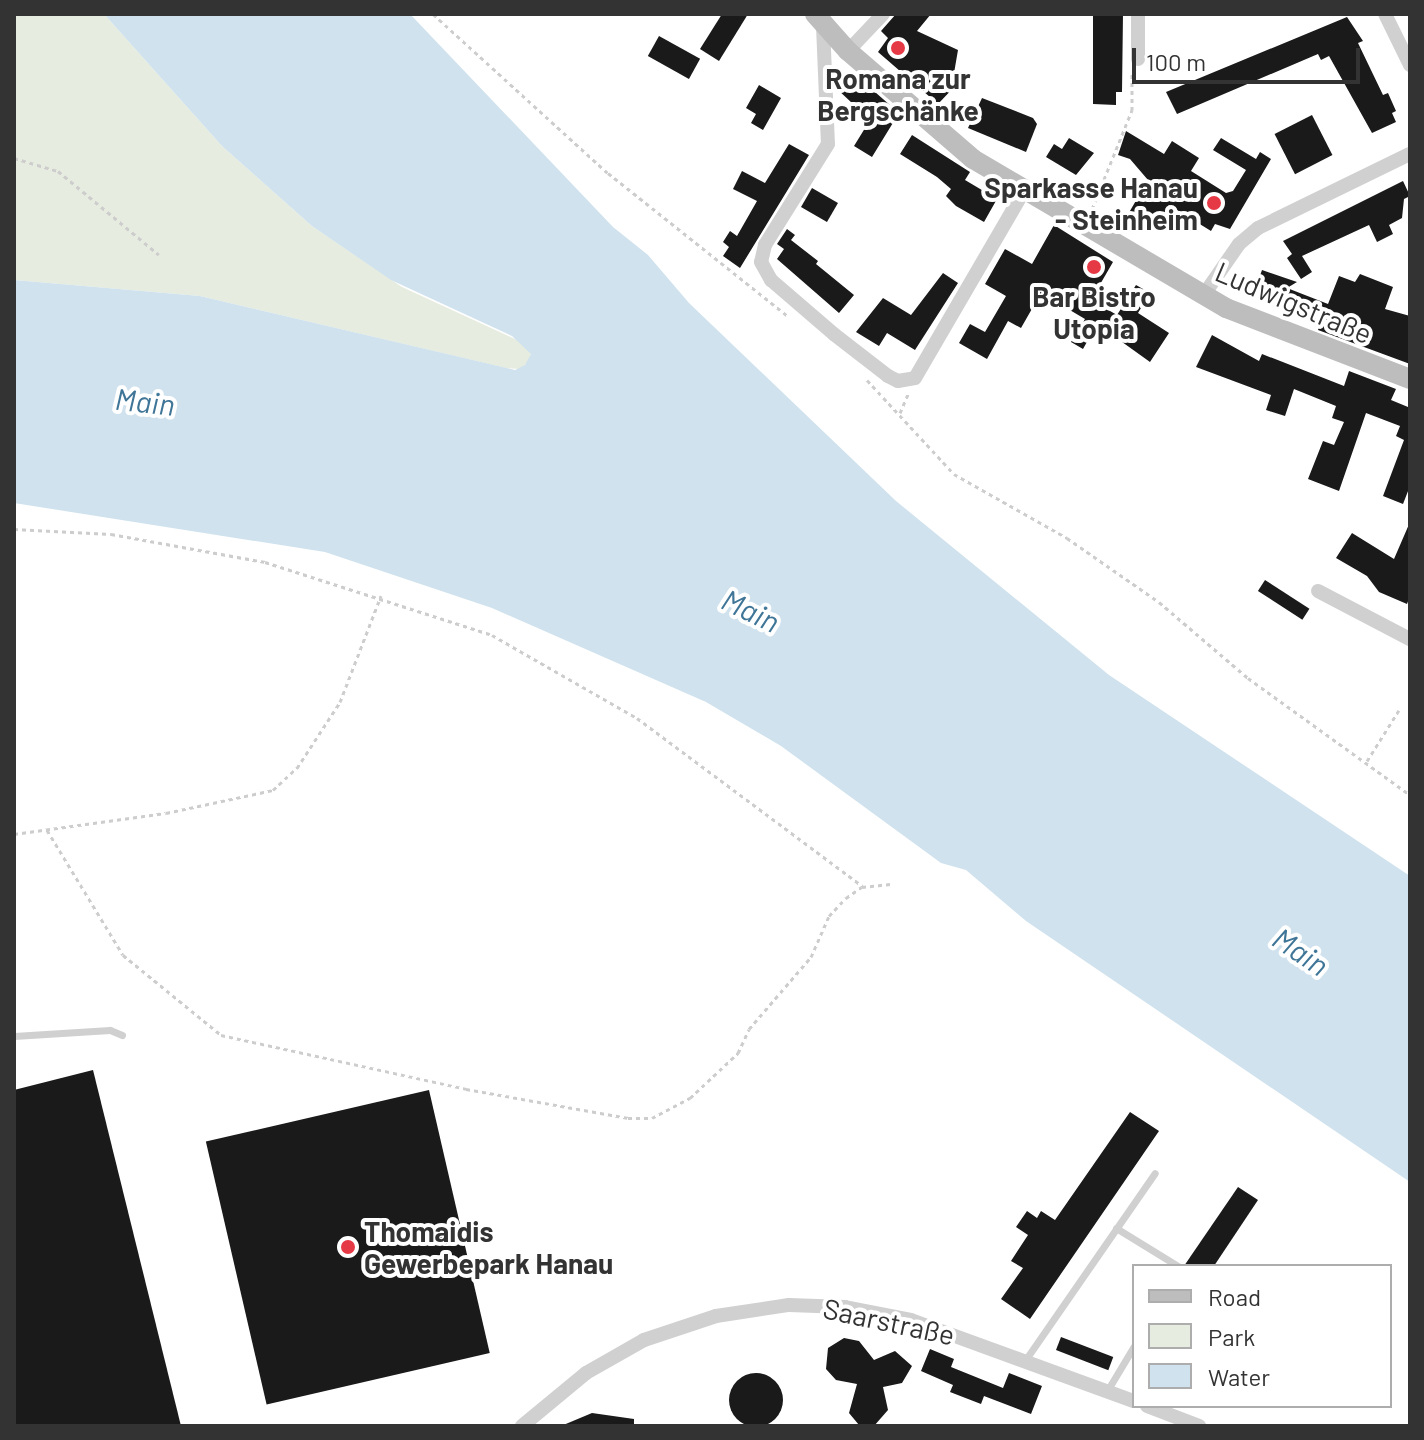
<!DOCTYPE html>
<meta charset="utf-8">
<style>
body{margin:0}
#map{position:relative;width:1424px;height:1440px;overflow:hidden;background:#fff;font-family:Barlow,sans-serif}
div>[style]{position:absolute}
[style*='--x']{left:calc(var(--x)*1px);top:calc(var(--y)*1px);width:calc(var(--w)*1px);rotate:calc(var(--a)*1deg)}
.green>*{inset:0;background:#e6ecdf}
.water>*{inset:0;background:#cfe2ee}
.building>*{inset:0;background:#1a1a1a;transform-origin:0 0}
.round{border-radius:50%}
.path>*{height:3px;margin-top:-1.5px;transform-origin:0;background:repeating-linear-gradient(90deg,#cdcdcd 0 4px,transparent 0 8px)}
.lane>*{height:7px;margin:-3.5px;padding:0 3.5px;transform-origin:3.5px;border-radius:3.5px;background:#d0d0d0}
.street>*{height:14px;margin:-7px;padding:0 7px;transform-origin:7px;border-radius:7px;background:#d0d0d0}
.secondary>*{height:20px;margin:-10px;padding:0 10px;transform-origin:10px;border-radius:10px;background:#bdbdbd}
.dots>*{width:22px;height:22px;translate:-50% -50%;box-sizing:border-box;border:4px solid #fff;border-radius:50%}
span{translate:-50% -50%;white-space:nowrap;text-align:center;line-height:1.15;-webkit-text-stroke:8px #fff;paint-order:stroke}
.poi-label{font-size:28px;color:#333;font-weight:700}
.right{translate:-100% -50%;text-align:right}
.left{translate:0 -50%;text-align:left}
.street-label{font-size:28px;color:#333}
.water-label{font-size:30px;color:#3f7597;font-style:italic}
.frame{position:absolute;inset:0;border:16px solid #333;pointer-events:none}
.legend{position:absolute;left:1132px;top:1264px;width:260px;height:144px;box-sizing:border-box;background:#fff;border:2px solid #adadad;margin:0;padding:10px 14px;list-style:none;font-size:24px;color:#333}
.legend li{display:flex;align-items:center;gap:16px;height:40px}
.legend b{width:40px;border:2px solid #adadad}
.scale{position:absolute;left:1132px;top:48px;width:228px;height:36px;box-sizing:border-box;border:4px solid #333;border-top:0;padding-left:10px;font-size:24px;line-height:28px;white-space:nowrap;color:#333;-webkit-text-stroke:6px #fff;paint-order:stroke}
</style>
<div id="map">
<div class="green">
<i style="clip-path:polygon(14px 14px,104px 14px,222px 146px,312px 226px,402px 287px,517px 340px,531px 352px,530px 361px,520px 369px,506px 368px,200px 296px,14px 280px)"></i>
</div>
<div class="water">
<i style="clip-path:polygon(104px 14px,410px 14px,613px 227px,648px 255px,689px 303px,896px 501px,1109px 675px,1410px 876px,1410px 1182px,1026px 921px,966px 870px,941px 863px,781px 746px,706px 702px,492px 608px,325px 552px,14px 503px,14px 280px,200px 296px,515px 370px,525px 365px,531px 354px,512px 336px,391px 280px,312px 226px,222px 146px)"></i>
</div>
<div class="building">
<i style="clip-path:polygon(722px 14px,748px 14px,719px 61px,700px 49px)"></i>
<i style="clip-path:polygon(896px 14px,931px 14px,917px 31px,958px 50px,953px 79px,958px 83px,938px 104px,878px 52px,888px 38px,881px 31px)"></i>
<i style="clip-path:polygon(1093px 14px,1123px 14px,1122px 92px,1116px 92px,1116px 105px,1093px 104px)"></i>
<i style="clip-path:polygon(1347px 17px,1363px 41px,1358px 43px,1383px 95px,1388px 93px,1396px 111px,1392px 113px,1396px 122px,1372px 133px,1329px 56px,1321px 60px,1318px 54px,1177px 114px,1166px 92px)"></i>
<i style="left:659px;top:36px;width:47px;height:23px;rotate:29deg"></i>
<i style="clip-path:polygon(851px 71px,899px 113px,872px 157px,854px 146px,870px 120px,836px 88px)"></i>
<i style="clip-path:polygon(759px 85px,781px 98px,763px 130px,751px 123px,756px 114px,746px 108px)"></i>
<i style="clip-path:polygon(982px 98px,1033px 118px,1037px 124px,1026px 152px,968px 128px)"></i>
<i style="left:1312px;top:115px;width:45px;height:42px;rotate:63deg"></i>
<i style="clip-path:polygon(1126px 131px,1164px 154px,1172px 141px,1199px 158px,1191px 171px,1226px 193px,1233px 191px,1246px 170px,1213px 150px,1221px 138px,1256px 159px,1260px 152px,1271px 159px,1230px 229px,1215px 224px,1211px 231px,1169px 205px,1153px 232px,1127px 216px,1148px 180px,1130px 159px,1118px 155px)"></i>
<i style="clip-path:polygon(912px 135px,970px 172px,965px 180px,997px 199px,984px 222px,956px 206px,946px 196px,951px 189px,937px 177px,900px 154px)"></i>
<i style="clip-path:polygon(1069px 138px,1094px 153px,1076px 175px,1046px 157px,1054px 144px,1062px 149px)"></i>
<i style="clip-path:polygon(789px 144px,809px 155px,740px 268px,723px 256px,729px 247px,723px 242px,730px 231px,737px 236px,757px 201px,733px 189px,742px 171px,765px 183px)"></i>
<i style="clip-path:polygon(1403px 181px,1410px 196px,1404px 199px,1402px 218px,1389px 225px,1393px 234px,1377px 242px,1369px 225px,1302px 256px,1312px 272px,1301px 279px,1287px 258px,1292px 254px,1283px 241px)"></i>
<i style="left:812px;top:188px;width:30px;height:22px;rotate:30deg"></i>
<i style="clip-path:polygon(1054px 225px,1113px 262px,1091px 300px,1117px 315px,1136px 285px,1150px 293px,1138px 313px,1169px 333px,1150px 362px,1097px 324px,1083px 349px,1071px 342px,1085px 319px,1041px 293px,1021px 328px,1008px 321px,987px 359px,959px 343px,970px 324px,985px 332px,1006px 296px,985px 284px,1005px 249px,1032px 264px)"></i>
<i style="clip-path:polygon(787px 229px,795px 235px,791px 240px,818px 261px,816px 264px,854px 295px,839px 313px,777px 259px,784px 249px,777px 244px)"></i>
<i style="clip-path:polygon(1262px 270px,1297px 282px,1287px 288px,1328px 304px,1339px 276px,1355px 282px,1360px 274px,1393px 287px,1385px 309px,1410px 316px,1410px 364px,1318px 330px,1320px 324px,1254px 293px)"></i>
<i style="clip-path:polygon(943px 273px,958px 283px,915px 350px,887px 333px,879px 346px,856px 332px,883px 298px,911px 315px)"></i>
<i style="clip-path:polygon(1212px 335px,1259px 361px,1262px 354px,1344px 386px,1349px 371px,1396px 389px,1391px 400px,1408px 407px,1410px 403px,1410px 486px,1403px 504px,1383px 496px,1404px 440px,1396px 436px,1400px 426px,1366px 413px,1339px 491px,1308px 479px,1323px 441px,1334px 445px,1344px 422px,1332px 418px,1336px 406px,1294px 389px,1285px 416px,1266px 410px,1271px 395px,1196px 367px)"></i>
<i style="clip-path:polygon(1410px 522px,1410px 596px,1407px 604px,1379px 592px,1367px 576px,1336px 558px,1352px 533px,1394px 559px)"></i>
<i style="left:1265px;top:580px;width:53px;height:13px;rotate:33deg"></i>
<i style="clip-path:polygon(93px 1070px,181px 1426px,14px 1426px,14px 1090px)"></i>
<i style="left:429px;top:1090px;width:270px;height:229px;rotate:77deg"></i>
<i style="clip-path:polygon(1130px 1112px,1159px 1131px,1030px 1319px,1001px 1299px,1023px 1268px,1011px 1261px,1028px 1235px,1016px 1227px,1027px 1211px,1037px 1218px,1041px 1211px,1055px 1220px)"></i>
<i style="clip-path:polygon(1238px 1187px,1258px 1200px,1214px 1266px,1184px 1266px)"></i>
<i style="left:1061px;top:1337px;width:56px;height:14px;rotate:21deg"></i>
<i style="clip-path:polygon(844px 1338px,859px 1341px,874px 1360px,895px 1351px,912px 1366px,902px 1383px,883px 1387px,888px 1410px,874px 1426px,859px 1425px,849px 1413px,857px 1384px,836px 1380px,826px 1369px,828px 1348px)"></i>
<i style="clip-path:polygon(930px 1349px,954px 1359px,951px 1367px,1003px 1388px,1009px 1373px,1042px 1386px,1031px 1414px,984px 1396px,981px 1404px,950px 1392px,953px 1385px,921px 1371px)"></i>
<i class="round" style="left:729px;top:1373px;width:54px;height:54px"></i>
<i style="clip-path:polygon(592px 1413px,634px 1419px,634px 1426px,561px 1426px)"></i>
</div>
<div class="path">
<i style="--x:433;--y:14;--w:236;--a:42.3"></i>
<i style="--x:608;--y:173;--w:231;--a:38.5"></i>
<i style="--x:14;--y:158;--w:46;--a:16.5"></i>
<i style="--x:58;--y:171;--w:131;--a:39.7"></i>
<i style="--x:1092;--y:209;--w:107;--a:-68"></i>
<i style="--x:1132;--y:110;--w:38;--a:-90"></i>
<i style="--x:867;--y:380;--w:128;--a:47.2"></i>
<i style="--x:954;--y:474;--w:130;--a:29.5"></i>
<i style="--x:1067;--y:538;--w:112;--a:34.8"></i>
<i style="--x:1159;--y:602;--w:117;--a:40.5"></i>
<i style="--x:1248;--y:678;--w:200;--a:35.8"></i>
<i style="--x:900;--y:413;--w:21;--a:-67"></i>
<i style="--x:14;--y:529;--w:97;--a:3"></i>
<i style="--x:111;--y:534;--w:157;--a:10.3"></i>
<i style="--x:265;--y:562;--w:238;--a:17.8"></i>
<i style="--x:492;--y:635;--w:167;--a:29.8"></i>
<i style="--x:637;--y:718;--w:281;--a:36.7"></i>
<i style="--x:1367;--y:761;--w:60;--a:-57.9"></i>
<i style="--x:47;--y:830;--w:146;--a:58.7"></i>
<i style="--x:123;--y:955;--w:127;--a:39.2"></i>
<i style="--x:221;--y:1035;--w:251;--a:12.4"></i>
<i style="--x:466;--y:1089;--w:165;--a:10.1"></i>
<i style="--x:628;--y:1118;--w:24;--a:0"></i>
<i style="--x:652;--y:1118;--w:43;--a:-27.8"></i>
<i style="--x:690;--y:1098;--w:66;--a:-43.2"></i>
<i style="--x:738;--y:1053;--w:26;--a:-65"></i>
<i style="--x:749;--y:1029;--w:95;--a:-49.3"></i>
<i style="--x:811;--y:957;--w:45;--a:-66.3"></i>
<i style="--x:829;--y:916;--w:25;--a:-47"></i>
<i style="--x:846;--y:898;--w:19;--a:-35"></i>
<i style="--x:862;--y:887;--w:31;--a:-6"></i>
<i style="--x:14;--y:834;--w:153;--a:-7.9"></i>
<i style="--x:166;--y:813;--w:109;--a:-12.1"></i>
<i style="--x:273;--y:790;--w:33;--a:-43"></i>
<i style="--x:297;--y:768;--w:79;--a:-56.9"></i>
<i style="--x:340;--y:702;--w:114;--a:-68.9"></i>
</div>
<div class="lane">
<i style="--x:14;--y:1036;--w:96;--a:-3.6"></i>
<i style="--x:110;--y:1030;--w:13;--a:23"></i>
<i style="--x:1116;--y:1228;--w:73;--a:31.5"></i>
<i style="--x:1026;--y:1359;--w:226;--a:-55.3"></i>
<i style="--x:1107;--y:1391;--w:52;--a:-59"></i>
</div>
<div class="street">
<i style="--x:1138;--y:14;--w:45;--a:90"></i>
<i style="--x:1385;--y:14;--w:57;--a:63.9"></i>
<i style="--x:823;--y:26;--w:118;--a:87.6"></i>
<i style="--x:828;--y:144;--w:119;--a:122"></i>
<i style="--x:765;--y:245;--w:17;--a:103"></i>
<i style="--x:761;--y:262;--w:21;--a:61"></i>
<i style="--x:771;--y:280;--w:84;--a:40.7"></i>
<i style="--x:835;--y:335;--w:67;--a:37.7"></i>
<i style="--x:888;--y:376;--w:11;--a:27"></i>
<i style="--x:898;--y:381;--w:17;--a:-10"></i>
<i style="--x:915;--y:378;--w:216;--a:-59.8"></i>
<i style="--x:848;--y:51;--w:51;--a:-46.6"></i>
<i style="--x:1203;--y:296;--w:63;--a:-55.3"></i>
<i style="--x:1239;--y:244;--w:25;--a:-40"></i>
<i style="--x:1258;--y:228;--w:169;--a:-26"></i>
<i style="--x:1318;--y:591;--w:104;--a:27.6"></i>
<i style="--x:1147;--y:1406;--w:56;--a:21"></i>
<i style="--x:522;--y:1426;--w:83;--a:-39.6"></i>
<i style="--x:586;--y:1373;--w:67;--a:-29.6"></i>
<i style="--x:644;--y:1340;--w:76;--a:-18.4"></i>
<i style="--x:716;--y:1316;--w:74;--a:-8.6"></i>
<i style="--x:789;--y:1305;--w:56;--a:2"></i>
<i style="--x:845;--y:1307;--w:67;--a:11.1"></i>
<i style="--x:911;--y:1320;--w:237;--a:20"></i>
</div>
<div class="secondary">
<i style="--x:815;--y:14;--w:50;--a:48.3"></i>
<i style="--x:848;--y:51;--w:165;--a:40.8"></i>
<i style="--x:973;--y:159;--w:294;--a:30.5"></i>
<i style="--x:1226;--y:308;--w:197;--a:21.1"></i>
</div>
<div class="dots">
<i style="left:898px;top:48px;background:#e63946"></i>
<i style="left:1214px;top:203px;background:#e63946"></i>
<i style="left:1094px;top:267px;background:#e63946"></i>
<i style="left:348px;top:1247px;background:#e63946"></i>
</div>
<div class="poi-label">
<span style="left:898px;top:94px">Romana zur<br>Bergschänke</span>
<span class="right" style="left:1198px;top:203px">Sparkasse Hanau<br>- Steinheim</span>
<span style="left:1094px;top:312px">Bar Bistro<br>Utopia</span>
<span class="left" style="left:364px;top:1247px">Thomaidis<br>Gewerbepark Hanau</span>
</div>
<div class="street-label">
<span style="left:1294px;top:302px;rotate:23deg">Ludwigstraße</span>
<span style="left:889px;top:1321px;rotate:12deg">Saarstraße</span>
</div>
<div class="water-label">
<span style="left:145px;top:401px;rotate:6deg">Main</span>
<span style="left:751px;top:610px;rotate:26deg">Main</span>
<span style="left:1301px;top:951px;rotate:34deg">Main</span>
</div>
<div class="frame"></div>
<ul class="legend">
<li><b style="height:10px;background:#bdbdbd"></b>Road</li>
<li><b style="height:22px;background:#e6ecdf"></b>Park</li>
<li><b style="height:22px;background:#cfe2ee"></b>Water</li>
</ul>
<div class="scale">100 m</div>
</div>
